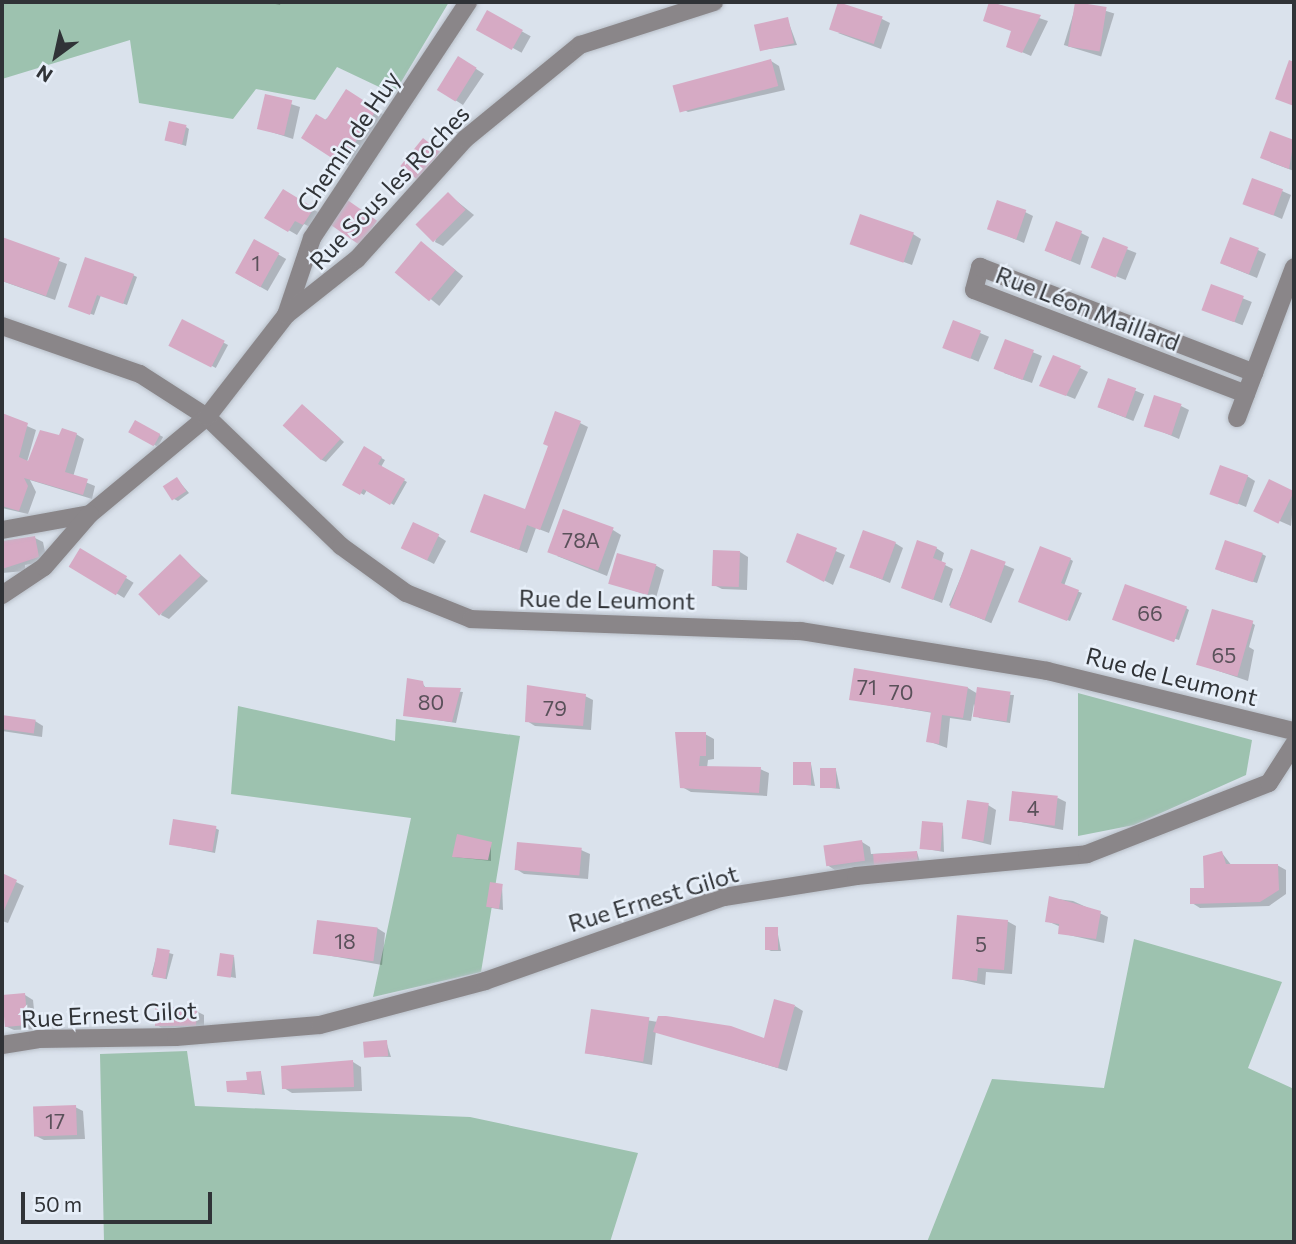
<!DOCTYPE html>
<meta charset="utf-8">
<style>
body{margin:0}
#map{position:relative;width:1296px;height:1244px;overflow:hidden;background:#dae2ec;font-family:Commissioner,sans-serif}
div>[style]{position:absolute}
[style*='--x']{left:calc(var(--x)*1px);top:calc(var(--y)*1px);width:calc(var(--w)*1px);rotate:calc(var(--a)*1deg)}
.green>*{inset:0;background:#9dc2af}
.shadow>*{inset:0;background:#0003;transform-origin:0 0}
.building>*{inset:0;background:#d6aac4;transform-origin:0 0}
.roads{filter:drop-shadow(0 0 2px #b8bfc8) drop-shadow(0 0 2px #b8bfc8)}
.minor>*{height:18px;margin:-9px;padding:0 9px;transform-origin:9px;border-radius:9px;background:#8a8689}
span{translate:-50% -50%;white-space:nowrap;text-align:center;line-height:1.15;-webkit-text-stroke:5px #e7eff9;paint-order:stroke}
.number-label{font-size:21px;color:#5a515a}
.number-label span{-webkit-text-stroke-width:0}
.street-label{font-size:24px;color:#303337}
.frame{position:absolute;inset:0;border:4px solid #303337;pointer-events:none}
.north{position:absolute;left:21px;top:21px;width:70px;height:70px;-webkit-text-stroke:5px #e7eff9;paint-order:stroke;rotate:213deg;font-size:19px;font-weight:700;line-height:28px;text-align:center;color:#303337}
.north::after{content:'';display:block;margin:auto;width:24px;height:32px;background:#303337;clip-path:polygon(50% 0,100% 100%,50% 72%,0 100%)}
.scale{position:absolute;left:21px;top:1192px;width:191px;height:32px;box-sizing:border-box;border:4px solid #303337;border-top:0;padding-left:9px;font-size:21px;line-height:24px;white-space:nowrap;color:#303337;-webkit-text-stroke:5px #e7eff9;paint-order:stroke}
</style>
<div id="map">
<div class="green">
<i style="clip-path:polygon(2px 2px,449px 2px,394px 94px,337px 67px,315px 100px,256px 89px,233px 119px,139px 103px,130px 40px,2px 79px)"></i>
<i style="clip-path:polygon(1078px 693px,1252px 740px,1246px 775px,1134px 825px,1078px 836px)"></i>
<i style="clip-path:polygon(238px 706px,395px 741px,396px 719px,520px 736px,481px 972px,373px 997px,411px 818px,231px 794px)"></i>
<i style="clip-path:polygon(1134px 939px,1282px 982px,1248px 1068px,1294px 1089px,1294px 1242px,927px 1242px,992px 1079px,1104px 1088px)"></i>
<i style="clip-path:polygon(187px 1051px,195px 1106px,470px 1117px,638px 1153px,610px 1242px,104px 1242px,100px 1054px)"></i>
</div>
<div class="shadow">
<i style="clip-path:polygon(266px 2px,281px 2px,280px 5px)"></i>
<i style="clip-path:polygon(991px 2px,1048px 21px,1031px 56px,1008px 46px,1013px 31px,985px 20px)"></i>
<i style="left:1077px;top:2px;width:39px;height:45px;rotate:17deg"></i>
<i style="left:487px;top:12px;width:50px;height:19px;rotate:29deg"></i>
<i style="clip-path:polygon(787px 18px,797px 45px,762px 50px)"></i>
<i style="clip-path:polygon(882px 19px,890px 23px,881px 49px,838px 33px)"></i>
<i style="clip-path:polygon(771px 61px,779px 66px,785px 90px,688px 112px,679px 107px)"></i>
<i style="clip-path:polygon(467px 63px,484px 74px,463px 105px,438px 89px)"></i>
<i style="clip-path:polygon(266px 96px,300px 107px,293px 139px,259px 128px)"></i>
<i style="clip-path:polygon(354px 96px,384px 115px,350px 167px,303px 138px)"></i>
<i style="clip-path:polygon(186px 127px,189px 129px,186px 146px,167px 140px)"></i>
<i style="clip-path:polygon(1271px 133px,1294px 141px,1294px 171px,1270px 162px)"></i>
<i style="clip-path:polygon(283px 191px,321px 214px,312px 228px,304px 224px,297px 235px,266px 217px)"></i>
<i style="clip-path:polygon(1282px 191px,1291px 195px,1282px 219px,1245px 203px)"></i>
<i style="clip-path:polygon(448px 194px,474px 215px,443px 246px,435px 242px)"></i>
<i style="clip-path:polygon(1025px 212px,1033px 216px,1024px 243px,989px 228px)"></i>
<i style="clip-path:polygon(1081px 233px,1089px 237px,1080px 265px,1056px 255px)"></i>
<i style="clip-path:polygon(913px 234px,921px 239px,912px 265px,852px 243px)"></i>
<i style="clip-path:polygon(2px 239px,67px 264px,55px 300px,2px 281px)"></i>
<i style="left:1104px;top:240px;width:35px;height:29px;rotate:22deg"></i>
<i style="left:255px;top:241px;width:36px;height:37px;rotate:30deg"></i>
<i style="left:422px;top:243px;width:53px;height:38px;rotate:39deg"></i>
<i style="clip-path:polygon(1258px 250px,1266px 254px,1257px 278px,1221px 263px)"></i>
<i style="clip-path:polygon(133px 275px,137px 277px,127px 305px,101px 295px,94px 315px,73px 308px)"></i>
<i style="left:1212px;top:286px;width:43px;height:25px;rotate:22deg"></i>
<i style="left:183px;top:321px;width:51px;height:26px;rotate:28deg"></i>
<i style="left:954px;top:322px;width:38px;height:27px;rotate:23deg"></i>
<i style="clip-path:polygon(1006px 341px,1042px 356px,1032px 383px,1004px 373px)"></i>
<i style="clip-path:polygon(1080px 368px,1088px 372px,1075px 399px,1041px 385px)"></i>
<i style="left:1109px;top:380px;width:38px;height:29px;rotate:22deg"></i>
<i style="clip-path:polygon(1181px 406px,1189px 410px,1179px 439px,1146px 425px)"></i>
<i style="clip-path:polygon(306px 408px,344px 442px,326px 462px,322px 460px)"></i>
<i style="clip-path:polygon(2px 415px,36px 430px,27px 462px,60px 438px,76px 434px,84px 439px,73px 477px,95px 486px,92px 499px,30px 480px,36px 492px,28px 514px,2px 508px)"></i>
<i style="left:136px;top:422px;width:31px;height:11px;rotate:29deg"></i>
<i style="clip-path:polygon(580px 423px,588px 427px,549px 533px,536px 528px,527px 553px,472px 532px,526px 511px)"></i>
<i style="clip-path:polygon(365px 449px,385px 460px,381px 467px,407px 482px,394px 505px,367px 490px,364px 495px,345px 484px)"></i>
<i style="clip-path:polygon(1247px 476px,1255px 481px,1246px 507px,1212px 493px)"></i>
<i style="clip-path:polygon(177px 479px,189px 493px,178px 501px,174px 499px)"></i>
<i style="clip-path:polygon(1270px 482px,1294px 493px,1291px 526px,1259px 512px)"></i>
<i style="clip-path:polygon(613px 530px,621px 535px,607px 576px,557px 556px)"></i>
<i style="clip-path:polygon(798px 535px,845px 555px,833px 585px,796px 566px)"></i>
<i style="clip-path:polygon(438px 536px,446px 541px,434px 564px,411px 552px)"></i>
<i style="clip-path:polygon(35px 538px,43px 542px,47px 561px,25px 565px,25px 571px,2px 573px,2px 543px)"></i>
<i style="clip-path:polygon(895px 543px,903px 548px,890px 583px,852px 567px)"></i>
<i style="clip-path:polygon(936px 548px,944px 553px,941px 563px,953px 569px,942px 603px,903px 588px)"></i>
<i style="left:81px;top:550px;width:62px;height:18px;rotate:32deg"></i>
<i style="left:972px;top:551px;width:46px;height:59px;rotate:23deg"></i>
<i style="clip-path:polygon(740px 552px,748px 557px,747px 590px,722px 589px,714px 585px)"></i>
<i style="clip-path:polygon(1262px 554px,1266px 556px,1257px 583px,1220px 571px)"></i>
<i style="clip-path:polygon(180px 556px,208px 581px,169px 619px,161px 615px)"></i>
<i style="clip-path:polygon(1070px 559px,1073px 561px,1064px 586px,1082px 593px,1070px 621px,1023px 603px)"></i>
<i style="clip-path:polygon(655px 565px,664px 570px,656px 598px,611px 583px)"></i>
<i style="clip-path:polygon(1186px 608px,1189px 610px,1179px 640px,1119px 621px)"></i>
<i style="clip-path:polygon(1252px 623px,1255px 625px,1249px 647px,1254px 650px,1248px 681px,1201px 665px)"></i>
<i style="clip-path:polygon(422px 683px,427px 689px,463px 692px,456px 723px,405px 715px)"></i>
<i style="clip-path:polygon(968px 688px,978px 694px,1014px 695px,1010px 723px,979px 718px,974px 704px,971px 721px,950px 718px,947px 748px,928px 741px,933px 713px,851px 699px)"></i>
<i style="clip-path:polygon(585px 696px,593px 700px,591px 730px,535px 726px,527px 721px)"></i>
<i style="clip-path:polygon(2px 717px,35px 721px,43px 726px,42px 737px,2px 731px)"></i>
<i style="clip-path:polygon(676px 734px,705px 734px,714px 739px,714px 759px,708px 760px,707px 768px,760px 769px,769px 773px,767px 796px,691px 792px,682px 787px)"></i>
<i style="clip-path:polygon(811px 764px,815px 786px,796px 784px)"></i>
<i style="clip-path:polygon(836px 770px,840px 789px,822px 787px)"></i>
<i style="clip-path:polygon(1058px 798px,1066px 802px,1063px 830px,1011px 820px)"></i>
<i style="clip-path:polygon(988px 805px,996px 810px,991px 845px,963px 838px)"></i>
<i style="clip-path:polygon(943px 825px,944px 852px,921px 848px)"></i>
<i style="clip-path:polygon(215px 828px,219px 830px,215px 853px,171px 844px)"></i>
<i style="clip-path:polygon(862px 842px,870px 847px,871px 854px,917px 852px,921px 866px,835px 870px,827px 865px)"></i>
<i style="clip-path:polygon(491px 844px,491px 861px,454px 857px)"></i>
<i style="clip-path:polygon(581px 850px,590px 854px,588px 879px,524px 874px,516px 869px)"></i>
<i style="clip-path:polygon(1222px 853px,1232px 866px,1277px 865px,1286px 870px,1286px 894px,1269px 906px,1200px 908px,1192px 903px,1206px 890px)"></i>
<i style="clip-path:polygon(2px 875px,24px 886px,8px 923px,2px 921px)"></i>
<i style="clip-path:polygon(502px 885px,503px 910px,492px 908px,489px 906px)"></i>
<i style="clip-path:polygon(1050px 898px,1073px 901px,1108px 917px,1104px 943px,1060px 933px,1061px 927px,1047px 921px)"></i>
<i style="clip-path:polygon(1007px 921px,1016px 926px,1012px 974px,986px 972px,985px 985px,954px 978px)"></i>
<i style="clip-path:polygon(377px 928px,385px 933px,382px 965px,315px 953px)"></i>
<i style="clip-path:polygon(777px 929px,781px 951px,771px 951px,767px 949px)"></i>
<i style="left:158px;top:950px;width:16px;height:26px;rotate:15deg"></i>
<i style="clip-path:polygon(234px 956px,236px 978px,220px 975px)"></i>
<i style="clip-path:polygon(25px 995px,33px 1000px,36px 1029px,14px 1030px,5px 1026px)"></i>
<i style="clip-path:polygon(795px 1006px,803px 1011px,787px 1071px,656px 1031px,652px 1065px,587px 1053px,592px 1011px,766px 1040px)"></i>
<i style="clip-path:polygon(196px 1011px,204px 1015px,204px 1030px,165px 1030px,157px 1025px)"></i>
<i style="clip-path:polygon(386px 1041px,391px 1057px,366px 1056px)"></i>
<i style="clip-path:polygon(353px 1062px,361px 1067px,362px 1091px,292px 1093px,284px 1088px)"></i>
<i style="clip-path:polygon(261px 1073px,265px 1095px,228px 1091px,248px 1082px)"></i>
<i style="clip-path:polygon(75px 1107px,83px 1111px,85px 1139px,44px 1140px,36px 1136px)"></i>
</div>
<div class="building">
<i style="left:838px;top:2px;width:47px;height:29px;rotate:18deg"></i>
<i style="clip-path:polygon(989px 2px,1041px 15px,1022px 53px,1006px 47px,1011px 31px,983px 21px)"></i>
<i style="left:1075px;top:2px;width:32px;height:45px;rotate:9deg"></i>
<i style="left:487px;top:10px;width:41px;height:23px;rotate:29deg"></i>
<i style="left:788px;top:17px;width:27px;height:35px;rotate:77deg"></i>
<i style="left:458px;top:56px;width:22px;height:40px;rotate:32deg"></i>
<i style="left:771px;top:59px;width:28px;height:102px;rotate:75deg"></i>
<i style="clip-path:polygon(1289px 60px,1294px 62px,1294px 106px,1275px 99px)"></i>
<i style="clip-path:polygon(346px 89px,377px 109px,341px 164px,301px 138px,316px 114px,326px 120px)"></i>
<i style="left:265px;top:94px;width:28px;height:36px;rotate:13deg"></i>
<i style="left:169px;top:121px;width:18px;height:20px;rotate:13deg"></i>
<i style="clip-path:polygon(1270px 131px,1294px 140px,1289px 169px,1260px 158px)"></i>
<i style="left:423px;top:138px;width:22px;height:36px;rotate:39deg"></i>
<i style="left:1252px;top:178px;width:33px;height:28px;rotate:20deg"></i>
<i style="clip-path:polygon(283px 189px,314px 208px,303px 225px,295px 221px,288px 232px,264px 218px)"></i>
<i style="left:448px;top:192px;width:25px;height:46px;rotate:45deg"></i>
<i style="left:346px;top:199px;width:38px;height:30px;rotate:35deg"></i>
<i style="left:997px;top:200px;width:31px;height:31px;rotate:19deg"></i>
<i style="left:860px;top:214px;width:57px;height:32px;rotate:19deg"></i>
<i style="left:1056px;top:221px;width:28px;height:32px;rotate:21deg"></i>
<i style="clip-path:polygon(2px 237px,60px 258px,46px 296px,2px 281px)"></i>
<i style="left:1103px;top:237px;width:27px;height:33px;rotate:22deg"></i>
<i style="left:1230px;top:237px;width:31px;height:28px;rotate:21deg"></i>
<i style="left:254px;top:239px;width:29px;height:39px;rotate:29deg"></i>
<i style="left:421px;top:241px;width:45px;height:41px;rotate:40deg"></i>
<i style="clip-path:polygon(85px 257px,134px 274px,123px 304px,97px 295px,90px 315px,68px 307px)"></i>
<i style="left:1211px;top:284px;width:35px;height:28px;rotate:20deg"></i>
<i style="left:182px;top:319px;width:48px;height:30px;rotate:27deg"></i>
<i style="left:953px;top:320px;width:30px;height:30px;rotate:21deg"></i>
<i style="left:1005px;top:339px;width:31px;height:32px;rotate:21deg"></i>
<i style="clip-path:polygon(1053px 355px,1081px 366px,1066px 396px,1039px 386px)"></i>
<i style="left:1108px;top:378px;width:30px;height:31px;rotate:20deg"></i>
<i style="left:1154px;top:395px;width:29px;height:33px;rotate:18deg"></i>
<i style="left:302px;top:404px;width:52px;height:29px;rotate:42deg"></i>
<i style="clip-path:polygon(555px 411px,581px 421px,540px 530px,527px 525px,519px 550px,470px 532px,484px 494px,525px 509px,548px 446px,543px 444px)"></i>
<i style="clip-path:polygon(2px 413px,28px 423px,19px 457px,28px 461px,40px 430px,59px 435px,62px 428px,77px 433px,65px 472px,88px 479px,83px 495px,24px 478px,28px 486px,19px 511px,2px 506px)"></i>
<i style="left:135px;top:420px;width:29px;height:14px;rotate:29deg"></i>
<i style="clip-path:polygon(364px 446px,382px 457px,378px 464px,405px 479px,390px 505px,363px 489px,360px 495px,342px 485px)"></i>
<i style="left:1220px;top:465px;width:30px;height:31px;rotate:20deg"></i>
<i style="left:177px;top:477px;width:17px;height:17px;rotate:57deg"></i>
<i style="left:1269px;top:479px;width:28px;height:36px;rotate:26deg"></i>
<i style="left:563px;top:509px;width:54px;height:46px;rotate:20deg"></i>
<i style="left:413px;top:522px;width:29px;height:29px;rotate:25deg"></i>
<i style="left:863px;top:530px;width:35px;height:40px;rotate:20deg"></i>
<i style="clip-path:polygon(797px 533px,837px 548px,824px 582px,786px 562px)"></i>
<i style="clip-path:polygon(35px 536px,39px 557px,2px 569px,2px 541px)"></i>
<i style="clip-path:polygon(917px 540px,937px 547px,933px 558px,946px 563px,933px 600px,901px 588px)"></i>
<i style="left:1225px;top:540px;width:40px;height:31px;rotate:19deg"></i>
<i style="clip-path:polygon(1040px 546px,1071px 558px,1061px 583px,1079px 590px,1067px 621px,1018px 602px)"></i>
<i style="left:80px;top:548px;width:55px;height:22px;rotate:31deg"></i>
<i style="left:971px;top:549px;width:37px;height:62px;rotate:20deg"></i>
<i style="left:713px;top:550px;width:27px;height:36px;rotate:2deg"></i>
<i style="left:617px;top:553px;width:41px;height:32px;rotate:16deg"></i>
<i style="left:180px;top:554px;width:30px;height:58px;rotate:46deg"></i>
<i style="left:1125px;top:584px;width:66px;height:38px;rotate:20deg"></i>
<i style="left:1212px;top:609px;width:43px;height:58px;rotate:16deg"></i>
<i style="clip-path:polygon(854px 668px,968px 687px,963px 718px,942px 715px,939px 744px,926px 742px,931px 712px,849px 700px)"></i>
<i style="clip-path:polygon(407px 678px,423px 681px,424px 687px,461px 688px,452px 722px,403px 716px)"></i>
<i style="clip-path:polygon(527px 685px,586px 694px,583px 726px,525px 722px)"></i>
<i style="left:977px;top:687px;width:34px;height:30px;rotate:8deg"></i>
<i style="left:2px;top:715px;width:34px;height:14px;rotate:8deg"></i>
<i style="clip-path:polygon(675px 732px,706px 732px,706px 756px,700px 756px,699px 766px,761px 767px,759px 793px,680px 788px)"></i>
<i style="left:793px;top:762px;width:18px;height:23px"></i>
<i style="left:820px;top:768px;width:16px;height:20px"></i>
<i style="left:1012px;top:791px;width:46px;height:30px;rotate:6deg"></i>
<i style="left:967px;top:800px;width:22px;height:39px;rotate:8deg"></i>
<i style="left:173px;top:819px;width:44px;height:26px;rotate:9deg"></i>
<i style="left:922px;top:821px;width:21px;height:28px;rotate:5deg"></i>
<i style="clip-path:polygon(457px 834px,492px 842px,488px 860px,452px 857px)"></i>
<i style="left:862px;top:840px;width:21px;height:39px;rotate:82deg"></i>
<i style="left:517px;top:842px;width:65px;height:28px;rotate:5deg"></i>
<i style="left:917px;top:851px;width:14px;height:44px;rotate:86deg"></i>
<i style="clip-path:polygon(1222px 851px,1226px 864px,1278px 864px,1279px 890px,1260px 902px,1190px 904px,1190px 888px,1204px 888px,1203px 856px)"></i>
<i style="clip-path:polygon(2px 873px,17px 880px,2px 915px)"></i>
<i style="left:490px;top:882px;width:13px;height:25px;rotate:9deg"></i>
<i style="clip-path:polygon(1049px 896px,1101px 911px,1096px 939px,1058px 934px,1059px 924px,1045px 922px)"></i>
<i style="clip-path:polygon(957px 915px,1008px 920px,1004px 970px,978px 968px,977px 981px,952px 979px)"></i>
<i style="left:317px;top:920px;width:61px;height:34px;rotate:7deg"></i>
<i style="left:765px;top:927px;width:13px;height:23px"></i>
<i style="left:157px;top:948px;width:13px;height:29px;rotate:9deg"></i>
<i style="left:220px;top:953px;width:14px;height:23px;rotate:8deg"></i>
<i style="left:25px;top:993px;width:32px;height:23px;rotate:85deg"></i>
<i style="clip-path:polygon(774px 999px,795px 1005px,778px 1068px,653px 1032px,658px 1016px,666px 1016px,731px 1026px,764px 1038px)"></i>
<i style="clip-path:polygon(155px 1006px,197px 1009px,196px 1026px,155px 1026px)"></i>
<i style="left:591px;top:1009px;width:59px;height:45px;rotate:8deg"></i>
<i style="left:387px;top:1040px;width:16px;height:24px;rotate:86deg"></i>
<i style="clip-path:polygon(353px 1060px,354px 1087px,282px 1089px,281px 1066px)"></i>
<i style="clip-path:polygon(261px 1071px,262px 1094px,227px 1092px,226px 1081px,247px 1080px,246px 1072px)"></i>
<i style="left:76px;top:1105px;width:30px;height:43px;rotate:88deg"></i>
</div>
<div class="roads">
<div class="minor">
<i style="--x:286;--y:315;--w:81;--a:-71.3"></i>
<i style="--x:312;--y:238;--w:283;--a:-56.5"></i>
<i style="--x:2;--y:326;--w:146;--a:19.2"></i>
<i style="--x:140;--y:374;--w:80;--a:32.7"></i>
<i style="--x:207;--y:417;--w:186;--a:43.9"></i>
<i style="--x:341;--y:546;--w:80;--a:35.9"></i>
<i style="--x:406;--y:593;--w:70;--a:21.8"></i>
<i style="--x:471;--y:619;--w:330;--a:2.1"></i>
<i style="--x:801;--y:631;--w:249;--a:9.2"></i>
<i style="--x:1047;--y:671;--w:254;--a:13.7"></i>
<i style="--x:1246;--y:394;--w:291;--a:-159.1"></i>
<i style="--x:974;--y:290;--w:24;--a:-75"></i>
<i style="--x:980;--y:267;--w:294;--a:21.1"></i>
<i style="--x:1237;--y:418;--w:161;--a:-69.3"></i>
<i style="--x:2;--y:530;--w:89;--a:-10.3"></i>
<i style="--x:90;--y:514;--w:152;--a:-39.7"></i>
<i style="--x:207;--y:417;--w:129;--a:-52.2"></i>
<i style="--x:286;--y:315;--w:90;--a:-38.3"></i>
<i style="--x:357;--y:259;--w:161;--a:-48"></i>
<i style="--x:465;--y:139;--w:149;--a:-39.3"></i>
<i style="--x:580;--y:45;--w:141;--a:-17.8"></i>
<i style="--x:2;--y:595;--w:50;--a:-33.7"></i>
<i style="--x:44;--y:567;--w:70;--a:-49"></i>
<i style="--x:2;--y:1045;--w:36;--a:-9"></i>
<i style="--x:38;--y:1039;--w:138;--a:-0.8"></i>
<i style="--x:176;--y:1037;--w:144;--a:-4.8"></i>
<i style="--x:320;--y:1025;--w:171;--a:-14.9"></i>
<i style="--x:485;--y:981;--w:253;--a:-19.4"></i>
<i style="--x:724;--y:897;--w:134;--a:-9"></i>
<i style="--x:856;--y:876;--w:232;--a:-5.4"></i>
<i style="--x:1087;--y:854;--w:195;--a:-21.3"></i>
<i style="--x:1269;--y:783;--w:46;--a:-57.3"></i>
</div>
</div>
<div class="number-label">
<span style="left:256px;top:263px">1</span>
<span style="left:581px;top:540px">78A</span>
<span style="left:1150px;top:613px">66</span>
<span style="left:1224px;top:655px">65</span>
<span style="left:867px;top:687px">71</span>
<span style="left:901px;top:692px">70</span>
<span style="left:431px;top:702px">80</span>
<span style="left:555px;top:708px">79</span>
<span style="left:1033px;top:808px">4</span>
<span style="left:345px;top:941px">18</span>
<span style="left:981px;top:944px">5</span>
<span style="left:55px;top:1121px">17</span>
</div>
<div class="street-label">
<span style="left:348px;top:141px;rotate:-56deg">Chemin de Huy</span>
<span style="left:389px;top:187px;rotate:-46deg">Rue Sous les Roches</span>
<span style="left:1088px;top:308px;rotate:21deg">Rue Léon Maillard</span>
<span style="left:607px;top:599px;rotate:1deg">Rue de Leumont</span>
<span style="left:1172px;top:676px;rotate:14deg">Rue de Leumont</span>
<span style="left:653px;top:898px;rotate:-17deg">Rue Ernest Gilot</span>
<span style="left:109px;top:1014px;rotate:-3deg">Rue Ernest Gilot</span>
</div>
<div class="frame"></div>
<div class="north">N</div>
<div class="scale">50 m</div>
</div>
